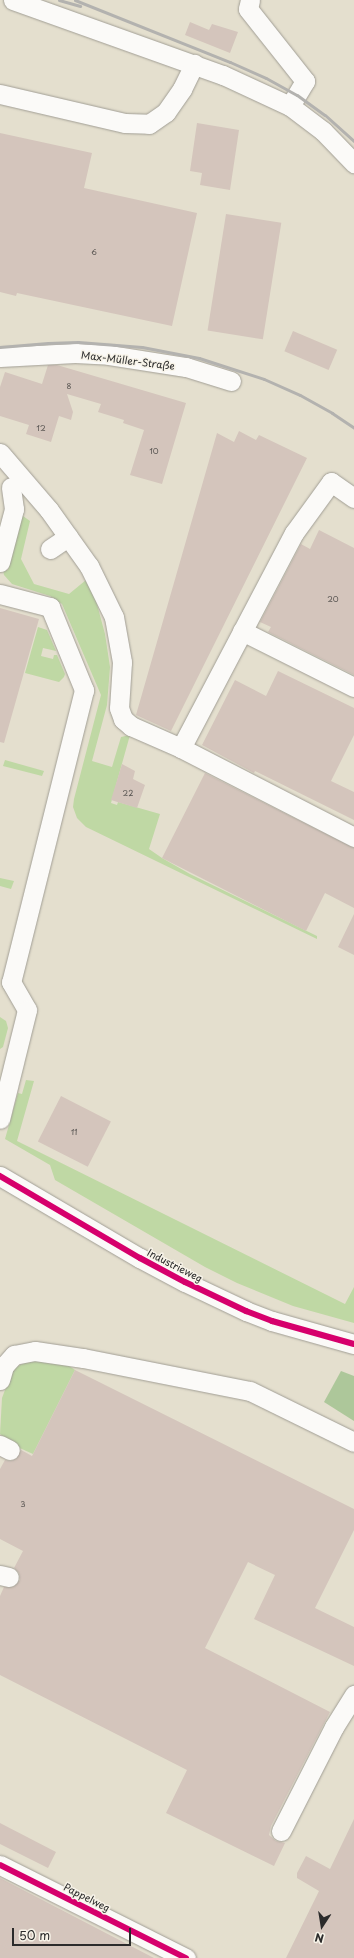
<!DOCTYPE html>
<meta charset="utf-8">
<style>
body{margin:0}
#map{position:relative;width:354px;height:1958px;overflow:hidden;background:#e4dfce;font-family:"Playpen Sans",sans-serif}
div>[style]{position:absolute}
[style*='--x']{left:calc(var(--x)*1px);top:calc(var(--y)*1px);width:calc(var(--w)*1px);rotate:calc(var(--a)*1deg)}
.green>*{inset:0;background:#bfd8a4}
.forest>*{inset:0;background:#adc79a}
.building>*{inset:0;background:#d4c5bc;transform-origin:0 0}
.roads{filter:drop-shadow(0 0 1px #a19e95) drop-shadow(0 0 1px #a19e95)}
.minor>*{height:19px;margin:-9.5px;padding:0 9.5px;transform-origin:9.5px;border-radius:9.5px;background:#fbfaf8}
.rail>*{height:3px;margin:-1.5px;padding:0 1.5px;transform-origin:1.5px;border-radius:1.5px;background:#b3b2af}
.cycleway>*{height:6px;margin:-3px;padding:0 3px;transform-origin:3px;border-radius:3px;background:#d6006c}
span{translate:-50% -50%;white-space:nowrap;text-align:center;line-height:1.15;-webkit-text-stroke:3px #f7f3e8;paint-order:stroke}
.number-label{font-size:8px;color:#55524f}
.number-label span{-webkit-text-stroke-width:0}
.street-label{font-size:10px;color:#2b2b2b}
.north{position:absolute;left:302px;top:1906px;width:40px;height:40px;-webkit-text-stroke:3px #f7f3e8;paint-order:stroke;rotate:192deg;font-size:11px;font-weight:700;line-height:16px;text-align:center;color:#2b2b2b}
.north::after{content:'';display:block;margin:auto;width:14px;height:18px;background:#2b2b2b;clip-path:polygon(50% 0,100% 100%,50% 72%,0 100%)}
.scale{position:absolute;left:12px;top:1928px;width:119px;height:18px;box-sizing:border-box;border:2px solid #2b2b2b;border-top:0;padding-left:5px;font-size:12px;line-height:14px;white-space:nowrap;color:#2b2b2b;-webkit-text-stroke:3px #f7f3e8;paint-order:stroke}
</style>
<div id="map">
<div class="green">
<i style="clip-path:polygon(19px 515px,23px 516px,30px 521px,21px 559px,34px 584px,69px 594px,86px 580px,95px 597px,105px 634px,110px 667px,107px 705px,92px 761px,112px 767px,121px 737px,130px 735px,111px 803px,117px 805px,118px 802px,160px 814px,149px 849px,162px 858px,190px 874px,317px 936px,317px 939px,86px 827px,77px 818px,73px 807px,74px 799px,101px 695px,62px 604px,50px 596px,12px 584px,4px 575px,3px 570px,8px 570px)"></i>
<i style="clip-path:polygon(38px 627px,47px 630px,56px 651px,43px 648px,41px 656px,53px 659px,54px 655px,57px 655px,65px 674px,64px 677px,59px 682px,25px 673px)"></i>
<i style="clip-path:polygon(5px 760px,44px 771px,42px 776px,3px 766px)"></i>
<i style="clip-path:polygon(0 878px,14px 881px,11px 889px,0 886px)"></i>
<i style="clip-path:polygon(0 1017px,6px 1021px,8px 1028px,3px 1047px,0 1049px)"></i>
<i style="clip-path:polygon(26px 1080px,34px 1081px,17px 1141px,345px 1304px,354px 1287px,354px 1323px,293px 1306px,237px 1283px,205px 1267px,55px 1180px,50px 1165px,5px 1139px,18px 1093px,22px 1094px)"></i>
<i style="clip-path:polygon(31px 1359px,62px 1361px,75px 1370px,33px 1454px,13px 1445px,0 1434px,2px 1398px,13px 1369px)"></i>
</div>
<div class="forest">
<i style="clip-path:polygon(341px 1371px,354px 1376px,354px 1421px,324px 1402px)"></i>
</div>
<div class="building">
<i style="clip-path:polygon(190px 22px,209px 30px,212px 24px,238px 32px,230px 53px,185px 35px)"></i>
<i style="clip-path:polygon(197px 123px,239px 130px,230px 190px,200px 185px,202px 173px,190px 171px)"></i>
<i style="clip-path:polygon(0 133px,92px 153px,84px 188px,197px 213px,172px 326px,17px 293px,16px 296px,0 292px)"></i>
<i style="left:226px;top:214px;width:56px;height:118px;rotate:9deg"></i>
<i style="left:293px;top:331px;width:48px;height:22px;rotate:23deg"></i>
<i style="clip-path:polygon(48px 365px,57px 365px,186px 403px,162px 484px,130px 475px,144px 430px,123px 423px,124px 420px,98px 412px,101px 404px,67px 394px,73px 412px,71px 420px,59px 416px,51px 442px,26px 434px,29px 425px,0 416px,0 387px,5px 372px,42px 384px)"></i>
<i style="clip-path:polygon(239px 431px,256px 440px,259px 435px,307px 458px,171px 731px,136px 715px,217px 433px,234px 442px)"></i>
<i style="clip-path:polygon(319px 530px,354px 548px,354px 675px,268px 632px,271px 627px,260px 622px,301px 544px,310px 549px)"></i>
<i style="clip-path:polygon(0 608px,39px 619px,4px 743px,0 742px)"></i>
<i style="clip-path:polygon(278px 671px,354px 708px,354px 735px,331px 781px,354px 792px,354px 820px,255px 771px,254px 773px,202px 745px,235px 680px,266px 696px)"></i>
<i style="clip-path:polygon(122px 764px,135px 771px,133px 779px,145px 785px,137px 808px,111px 800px)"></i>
<i style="clip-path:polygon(205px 773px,354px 848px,354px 908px,325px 893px,306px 931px,162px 858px)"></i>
<i style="clip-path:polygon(354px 914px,354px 955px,338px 947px)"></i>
<i style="left:61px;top:1096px;width:56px;height:51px;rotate:27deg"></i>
<i style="clip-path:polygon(75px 1370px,354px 1509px,354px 1530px,315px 1608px,354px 1627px,354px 1666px,254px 1619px,275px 1575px,248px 1562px,205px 1648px,330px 1712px,271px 1826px,269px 1835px,276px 1841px,285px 1843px,274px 1866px,166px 1813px,187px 1770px,0 1675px,0 1596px,4px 1587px,13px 1587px,20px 1580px,19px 1573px,14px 1568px,23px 1551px,0 1539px,0 1469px,5px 1460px,11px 1461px,16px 1459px,21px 1450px,32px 1456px)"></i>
<i style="clip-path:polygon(354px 1819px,354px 1958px,286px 1958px,319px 1891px,297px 1878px,297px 1873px,306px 1856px,330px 1869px)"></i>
<i style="clip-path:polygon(0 1823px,56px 1852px,48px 1868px,0 1844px)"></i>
<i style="clip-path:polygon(0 1878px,154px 1958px,0 1958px)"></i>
</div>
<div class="roads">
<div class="minor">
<i style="--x:13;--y:0;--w:223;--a:19.7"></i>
<i style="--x:223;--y:75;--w:74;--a:24.8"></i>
<i style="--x:290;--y:106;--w:41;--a:37.1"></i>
<i style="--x:323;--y:131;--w:45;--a:45.9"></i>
<i style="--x:250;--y:0;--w:9;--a:103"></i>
<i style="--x:248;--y:9;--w:92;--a:51.6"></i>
<i style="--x:305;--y:81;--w:29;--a:121"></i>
<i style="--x:0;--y:94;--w:128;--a:13.1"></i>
<i style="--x:125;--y:123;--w:24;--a:2"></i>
<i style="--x:149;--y:124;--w:21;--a:-35"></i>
<i style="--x:166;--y:112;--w:28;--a:-55"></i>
<i style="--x:182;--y:89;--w:28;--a:-64"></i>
<i style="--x:0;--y:357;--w:75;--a:-3.1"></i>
<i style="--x:75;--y:353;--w:34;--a:3"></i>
<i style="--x:109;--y:355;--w:78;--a:8.9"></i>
<i style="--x:186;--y:367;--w:47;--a:17.3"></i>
<i style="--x:0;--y:453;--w:75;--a:49.3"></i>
<i style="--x:49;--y:510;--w:69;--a:54.5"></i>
<i style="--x:89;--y:566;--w:57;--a:63.9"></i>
<i style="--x:114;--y:617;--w:46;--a:79.9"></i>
<i style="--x:122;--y:662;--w:46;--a:93.7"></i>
<i style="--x:119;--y:708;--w:12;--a:70"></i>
<i style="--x:123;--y:719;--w:11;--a:41"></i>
<i style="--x:131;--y:726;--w:55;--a:23.7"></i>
<i style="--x:181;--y:748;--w:195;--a:27.2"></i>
<i style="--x:50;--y:549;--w:22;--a:-34"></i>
<i style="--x:0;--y:562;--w:55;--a:-75.2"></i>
<i style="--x:14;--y:509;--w:22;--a:-98"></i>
<i style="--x:0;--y:594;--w:52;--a:14.6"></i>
<i style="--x:50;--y:607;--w:90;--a:67.7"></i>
<i style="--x:84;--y:690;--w:301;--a:104"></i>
<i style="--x:11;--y:982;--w:32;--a:60"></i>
<i style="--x:27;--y:1010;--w:112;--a:103.9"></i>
<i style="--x:242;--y:631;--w:125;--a:26.6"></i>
<i style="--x:181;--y:748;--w:243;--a:-62.3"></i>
<i style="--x:294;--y:533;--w:63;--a:-54"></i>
<i style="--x:331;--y:482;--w:28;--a:35"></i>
<i style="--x:0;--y:1176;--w:162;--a:30.4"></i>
<i style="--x:140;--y:1258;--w:51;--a:28.1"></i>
<i style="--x:185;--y:1282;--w:68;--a:25.4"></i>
<i style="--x:246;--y:1311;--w:28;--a:21"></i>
<i style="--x:272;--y:1321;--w:85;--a:15.7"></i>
<i style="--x:0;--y:1380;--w:15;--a:-74"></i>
<i style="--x:4;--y:1366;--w:15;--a:-48"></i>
<i style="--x:14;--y:1355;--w:21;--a:-11"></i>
<i style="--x:35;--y:1351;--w:49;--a:8.3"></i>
<i style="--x:83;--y:1358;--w:170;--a:11.2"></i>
<i style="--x:250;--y:1391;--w:116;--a:26.1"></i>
<i style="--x:0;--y:1445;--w:11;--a:27"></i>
<i style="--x:0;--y:1575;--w:9;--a:13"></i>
<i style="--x:281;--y:1831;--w:117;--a:-63"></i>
<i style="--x:334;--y:1727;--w:38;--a:-58"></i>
<i style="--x:0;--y:1865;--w:208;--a:26.6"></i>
</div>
</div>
<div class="rail">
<i style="--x:59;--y:0;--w:22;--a:16"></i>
<i style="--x:75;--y:0;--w:167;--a:21.8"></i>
<i style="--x:230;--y:62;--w:39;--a:24"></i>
<i style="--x:266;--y:78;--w:35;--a:29"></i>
<i style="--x:297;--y:95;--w:34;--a:36"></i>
<i style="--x:325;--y:115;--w:39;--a:42"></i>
<i style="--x:0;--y:347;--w:48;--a:-4.8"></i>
<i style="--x:48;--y:343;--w:30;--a:-2"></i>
<i style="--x:78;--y:342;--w:64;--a:4.5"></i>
<i style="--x:142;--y:347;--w:58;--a:10.9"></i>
<i style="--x:199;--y:358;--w:68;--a:17.9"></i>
<i style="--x:264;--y:379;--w:39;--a:24"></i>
<i style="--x:300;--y:395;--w:37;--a:29"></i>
<i style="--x:332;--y:413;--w:27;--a:34"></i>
</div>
<div class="cycleway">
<i style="--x:0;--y:1176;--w:162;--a:30.4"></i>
<i style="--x:140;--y:1258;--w:51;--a:28.1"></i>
<i style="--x:185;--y:1282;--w:68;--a:25.4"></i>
<i style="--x:246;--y:1311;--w:28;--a:21"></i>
<i style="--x:272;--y:1321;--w:85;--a:15.7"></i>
<i style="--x:0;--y:1865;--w:208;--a:26.6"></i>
</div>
<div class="number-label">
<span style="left:94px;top:253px">6</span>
<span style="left:69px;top:387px">8</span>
<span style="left:41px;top:429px">12</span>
<span style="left:154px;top:452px">10</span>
<span style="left:333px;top:600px">20</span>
<span style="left:128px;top:794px">22</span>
<span style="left:74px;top:1133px">11</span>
<span style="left:23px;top:1505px">3</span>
</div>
<div class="street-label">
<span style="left:128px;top:360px;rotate:7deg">Max-Müller-Straße</span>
<span style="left:175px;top:1265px;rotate:27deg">Industrieweg</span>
<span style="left:87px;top:1897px;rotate:27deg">Pappelweg</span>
</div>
<div class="north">N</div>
<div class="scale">50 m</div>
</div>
